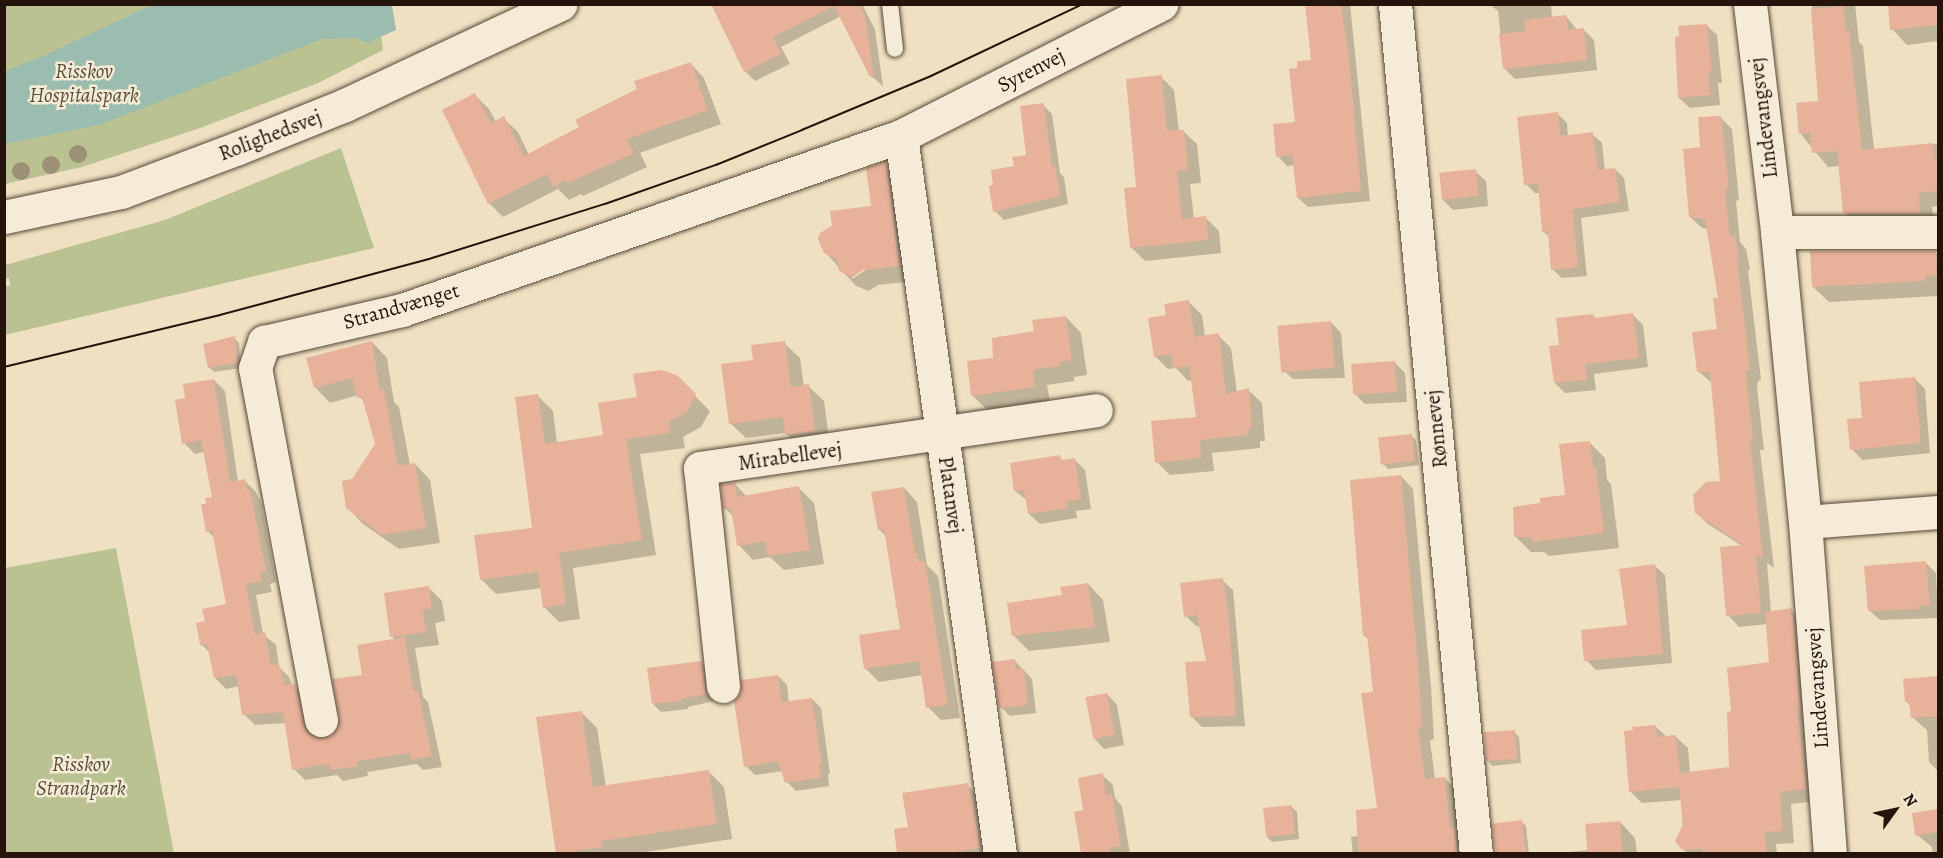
<!DOCTYPE html>
<meta charset="utf-8">
<style>
body{margin:0}
#map{position:relative;width:1943px;height:858px;overflow:hidden;background:#efe0c1;font-family:Alegreya,serif}
div>[style]{position:absolute}
[style*='--x']{left:calc(var(--x)*1px);top:calc(var(--y)*1px);width:calc(var(--w)*1px);rotate:calc(var(--a)*1deg)}
.green>*{inset:0;background:#bbc292}
.water>*{inset:0;background:#9abdaf}
.shadow>*{inset:0;background:#0003}
.building>*{inset:0;background:#e8b19a;transform-origin:0 0}
.roads{filter:drop-shadow(0 0 2px #574738) drop-shadow(0 0 2px #574738)}
.service>*{height:16px;margin:-8px;padding:0 8px;transform-origin:8px;border-radius:8px;background:#f5ebd7}
.minor>*{height:33px;margin:-16.5px;padding:0 16.5px;transform-origin:16.5px;border-radius:16.5px;background:#f5ebd7}
.tertiary>*{height:33px;margin:-16.5px;padding:0 16.5px;transform-origin:16.5px;border-radius:16.5px;background:#f5ebd7}
.tram>*{height:1.5px;margin:-0.75px;padding:0 0.75px;transform-origin:0.75px;border-radius:0.75px;background:#24140b}
.trees>*{width:18px;height:18px;margin:-9px;border-radius:50%;background:#9c9177}
span{translate:-50% -50%;white-space:nowrap;text-align:center;line-height:1.15;-webkit-text-stroke:5px #f5ebd7;paint-order:stroke}
.street-label{font-size:21px;color:#24140b}
.park-label{font-size:21px;color:#59513a;font-style:italic}
.frame{position:absolute;inset:0;border:6px solid #24140b;pointer-events:none}
.north{position:absolute;left:1865px;top:780px;width:60px;height:60px;-webkit-text-stroke:4px #f5ebd7;paint-order:stroke;rotate:57deg;font-size:16px;font-weight:700;line-height:24px;text-align:center;color:#24140b}
.north::after{content:'';display:block;margin:auto;width:21px;height:27px;background:#24140b;clip-path:polygon(50% 0,100% 100%,50% 72%,0 100%)}
</style>
<div id="map">
<div class="green">
<i style="clip-path:polygon(5px 5px,377px 5px,383px 50px,318px 83px,200px 128px,82px 167px,5px 184px)"></i>
<i style="clip-path:polygon(341px 148px,374px 248px,5px 335px,5px 287px,10px 285px,9px 278px,5px 279px,5px 265px,165px 220px)"></i>
<i style="clip-path:polygon(116px 548px,174px 853px,5px 853px,5px 568px)"></i>
</div>
<div class="water">
<i style="clip-path:polygon(152px 5px,392px 5px,396px 30px,367px 43px,356px 38px,322px 39px,99px 125px,5px 144px,5px 71px,43px 56px)"></i>
</div>
<div class="shadow">
<i style="clip-path:polygon(728px 4px,862px 4px,875px 30px,883px 86px,871px 76px,841px 16px,781px 47px,790px 64px,755px 81px,745px 71px)"></i>
<i style="clip-path:polygon(1307px 4px,1350px 4px,1370px 201px,1308px 207px,1298px 198px,1295px 165px,1287px 166px,1278px 156px,1297px 123px,1299px 69px,1313px 61px)"></i>
<i style="clip-path:polygon(1489px 4px,1551px 4px,1552px 18px,1566px 16px,1577px 30px,1583px 29px,1594px 40px,1597px 70px,1515px 79px,1504px 68px,1498px 11px)"></i>
<i style="clip-path:polygon(1812px 4px,1855px 4px,1859px 42px,1863px 46px,1874px 150px,1938px 144px,1938px 206px,1932px 207px,1934px 227px,1859px 227px,1845px 213px,1840px 166px,1828px 167px,1800px 133px,1820px 102px)"></i>
<i style="clip-path:polygon(1890px 4px,1938px 4px,1938px 41px,1907px 45px,1892px 29px)"></i>
<i style="clip-path:polygon(1706px 25px,1717px 35px,1722px 83px,1718px 83px,1720px 105px,1690px 108px,1679px 98px)"></i>
<i style="clip-path:polygon(690px 63px,704px 78px,721px 124px,640px 153px,647px 167px,583px 196px,581px 194px,569px 200px,558px 189px,503px 217px,489px 203px,475px 95px,489px 109px,496px 122px,503px 118px,518px 132px,529px 155px,581px 128px)"></i>
<i style="clip-path:polygon(1161px 77px,1174px 90px,1179px 131px,1183px 131px,1197px 144px,1201px 183px,1190px 184px,1194px 219px,1206px 218px,1219px 231px,1221px 253px,1145px 261px,1131px 247px,1138px 188px)"></i>
<i style="clip-path:polygon(1043px 105px,1052px 114px,1060px 173px,1064px 177px,1068px 204px,1004px 220px,995px 211px,995px 187px,1028px 156px)"></i>
<i style="clip-path:polygon(1558px 114px,1567px 123px,1568px 137px,1592px 134px,1602px 143px,1605px 171px,1615px 169px,1624px 178px,1629px 211px,1581px 218px,1587px 276px,1562px 278px,1552px 269px,1550px 238px,1543px 231px,1540px 193px,1535px 193px,1526px 184px)"></i>
<i style="clip-path:polygon(1720px 117px,1732px 129px,1739px 200px,1736px 201px,1740px 242px,1746px 249px,1750px 270px,1748px 270px,1761px 380px,1758px 381px,1757px 387px,1764px 450px,1760px 450px,1774px 568px,1767px 563px,1771px 613px,1791px 610px,1803px 622px,1817px 801px,1791px 804px,1794px 843px,1776px 844px,1777px 854px,1688px 854px,1683px 849px,1682px 800px,1642px 803px,1630px 791px,1655px 726px,1667px 737px,1676px 737px,1688px 748px,1690px 773px,1731px 768px,1733px 712px,1771px 664px,1768px 624px,1739px 627px,1728px 615px,1742px 546px,1708px 524px,1696px 512px,1722px 482px,1712px 383px,1698px 371px,1719px 330px,1720px 299px,1708px 229px,1702px 228px,1690px 217px,1702px 148px)"></i>
<i style="clip-path:polygon(evenodd,885px 163px,900px 178px,914px 281px,878px 285px,869px 291px,856px 286px,825px 252px,873px 207px,885px 163px,868px 265px,870px 267px,852px 279px,852px 275px,868px 265px)"></i>
<i style="clip-path:polygon(1475px 171px,1486px 181px,1488px 206px,1453px 210px,1442px 199px)"></i>
<i style="clip-path:polygon(1935px 252px,1938px 256px,1938px 296px,1829px 302px,1813px 287px)"></i>
<i style="clip-path:polygon(1189px 302px,1202px 315px,1205px 337px,1218px 335px,1231px 348px,1237px 393px,1248px 390px,1262px 403px,1265px 441px,1260px 441px,1260px 448px,1212px 453px,1214px 471px,1170px 475px,1157px 462px,1197px 418px,1193px 380px,1188px 381px,1176px 368px,1168px 369px,1155px 356px,1168px 317px)"></i>
<i style="clip-path:polygon(1593px 315px,1596px 319px,1633px 315px,1643px 325px,1648px 367px,1594px 374px,1596px 390px,1565px 393px,1555px 383px,1561px 347px)"></i>
<i style="clip-path:polygon(1066px 317px,1081px 333px,1087px 375px,1074px 377px,1074px 381px,1047px 385px,1050px 402px,988px 411px,973px 396px,995px 359px,1036px 332px)"></i>
<i style="clip-path:polygon(1331px 322px,1341px 333px,1345px 378px,1293px 379px,1282px 369px)"></i>
<i style="clip-path:polygon(234px 338px,239px 343px,241px 368px,214px 372px,209px 367px)"></i>
<i style="clip-path:polygon(372px 342px,387px 358px,394px 402px,399px 407px,410px 465px,415px 464px,430px 480px,440px 543px,399px 549px,363px 524px,348px 508px,353px 480px,376px 444px,366px 404px,358px 395px,330px 403px,315px 387px)"></i>
<i style="clip-path:polygon(784px 343px,800px 358px,804px 387px,808px 386px,824px 401px,830px 446px,801px 449px,785px 433px,746px 438px,730px 423px,755px 361px)"></i>
<i style="clip-path:polygon(1395px 363px,1405px 373px,1407px 402px,1365px 404px,1355px 394px)"></i>
<i style="clip-path:polygon(677px 378px,710px 411px,701px 427px,683px 437px,685px 448px,640px 454px,656px 555px,573px 568px,580px 619px,559px 622px,544px 607px,542px 588px,496px 594px,481px 579px,534px 529px,538px 396px,553px 411px,557px 444px,604px 436px,638px 398px)"></i>
<i style="clip-path:polygon(1914px 378px,1925px 389px,1930px 453px,1862px 460px,1852px 449px,1864px 419px)"></i>
<i style="clip-path:polygon(214px 380px,225px 391px,238px 482px,244px 480px,255px 491px,261px 502px,276px 582px,270px 584px,272px 592px,256px 595px,263px 634px,276px 645px,279px 667px,289px 677px,292px 685px,306px 696px,316px 739px,324px 740px,334px 736px,363px 677px,395px 640px,392px 636px,429px 588px,442px 601px,445px 621px,435px 623px,439px 645px,415px 648px,423px 697px,428px 702px,442px 767px,423px 770px,417px 764px,367px 772px,368px 776px,343px 781px,337px 775px,305px 780px,294px 769px,286px 723px,255px 725px,244px 714px,239px 686px,226px 689px,215px 678px,210px 653px,201px 644px,207px 623px,228px 605px,214px 538px,208px 531px,207px 505px,213px 498px,204px 452px,195px 454px,184px 443px,187px 399px)"></i>
<i style="clip-path:polygon(1411px 436px,1416px 440px,1419px 465px,1388px 469px,1383px 464px)"></i>
<i style="clip-path:polygon(1589px 442px,1605px 458px,1607px 480px,1611px 484px,1619px 548px,1549px 556px,1544px 552px,1531px 552px,1516px 537px,1541px 504px,1567px 496px)"></i>
<i style="clip-path:polygon(1059px 457px,1064px 462px,1075px 460px,1085px 470px,1091px 509px,1076px 511px,1077px 518px,1040px 524px,1029px 514px,1028px 501px,1015px 491px)"></i>
<i style="clip-path:polygon(1401px 476px,1413px 489px,1431px 687px,1434px 739px,1430px 740px,1435px 779px,1445px 778px,1457px 791px,1468px 854px,1353px 854px,1351px 837px,1359px 836px,1379px 810px,1375px 694px,1369px 640px,1364px 635px)"></i>
<i style="clip-path:polygon(734px 483px,747px 497px,799px 488px,814px 503px,824px 564px,784px 570px,770px 557px,753px 560px,739px 545px,734px 517px,725px 508px)"></i>
<i style="clip-path:polygon(904px 488px,917px 502px,927px 565px,938px 576px,960px 718px,941px 720px,928px 707px,923px 675px,879px 682px,866px 669px,861px 636px,902px 630px,887px 538px,879px 529px)"></i>
<i style="clip-path:polygon(1926px 563px,1936px 573px,1938px 618px,1880px 620px,1869px 610px)"></i>
<i style="clip-path:polygon(1655px 566px,1665px 575px,1672px 663px,1596px 670px,1586px 660px,1629px 627px)"></i>
<i style="clip-path:polygon(1222px 580px,1233px 590px,1245px 726px,1202px 727px,1191px 716px,1208px 662px,1201px 626px,1196px 626px,1186px 616px)"></i>
<i style="clip-path:polygon(1088px 584px,1103px 600px,1110px 642px,1029px 651px,1013px 635px,1063px 596px)"></i>
<i style="clip-path:polygon(1014px 660px,1032px 679px,1036px 713px,1010px 716px,1001px 707px)"></i>
<i style="clip-path:polygon(701px 663px,709px 671px,714px 701px,688px 707px,688px 709px,661px 712px,653px 704px)"></i>
<i style="clip-path:polygon(778px 676px,787px 685px,789px 703px,812px 699px,821px 708px,830px 774px,828px 774px,829px 786px,796px 791px,787px 782px,783px 771px,755px 775px,746px 766px)"></i>
<i style="clip-path:polygon(1938px 677px,1938px 771px,1929px 762px,1927px 730px,1912px 717px,1911px 706px,1906px 701px,1905px 680px)"></i>
<i style="clip-path:polygon(1107px 694px,1117px 705px,1124px 745px,1104px 749px,1094px 738px)"></i>
<i style="clip-path:polygon(581px 712px,597px 728px,606px 787px,709px 772px,724px 787px,732px 839px,632px 854px,558px 854px)"></i>
<i style="clip-path:polygon(1514px 732px,1519px 737px,1521px 763px,1492px 766px,1488px 761px)"></i>
<i style="clip-path:polygon(1102px 775px,1113px 785px,1115px 798px,1122px 806px,1130px 854px,1084px 854px,1085px 811px)"></i>
<i style="clip-path:polygon(967px 785px,983px 800px,993px 854px,899px 854px,909px 829px)"></i>
<i style="clip-path:polygon(1292px 807px,1297px 812px,1299px 839px,1272px 842px,1267px 837px)"></i>
<i style="clip-path:polygon(1938px 811px,1938px 854px,1933px 854px,1932px 847px,1917px 835px,1914px 814px)"></i>
<i style="clip-path:polygon(1521px 821px,1526px 826px,1529px 854px,1498px 854px)"></i>
<i style="clip-path:polygon(1620px 822px,1635px 838px,1637px 854px,1549px 854px,1589px 850px)"></i>
</div>
<div class="building">
<i style="clip-path:polygon(711px 4px,859px 4px,865px 16px,874px 76px,870px 77px,834px 6px,773px 37px,781px 54px,744px 72px)"></i>
<i style="clip-path:polygon(1305px 4px,1341px 4px,1349px 56px,1361px 191px,1297px 198px,1292px 155px,1276px 157px,1273px 124px,1295px 122px,1289px 69px,1297px 68px,1297px 61px,1311px 60px)"></i>
<i style="clip-path:polygon(1888px 4px,1938px 4px,1938px 25px,1890px 30px)"></i>
<i style="clip-path:polygon(1843px 6px,1846px 31px,1849px 30px,1862px 150px,1933px 143px,1935px 159px,1938px 159px,1938px 188px,1937px 191px,1919px 193px,1920px 213px,1843px 213px,1837px 151px,1812px 153px,1810px 133px,1799px 134px,1796px 103px,1818px 101px,1811px 9px)"></i>
<i style="clip-path:polygon(1566px 15px,1568px 30px,1584px 28px,1587px 60px,1503px 69px,1499px 34px,1525px 31px,1524px 20px)"></i>
<i style="clip-path:polygon(1707px 24px,1712px 73px,1708px 73px,1711px 95px,1678px 98px,1675px 37px,1679px 36px,1678px 26px)"></i>
<i style="clip-path:polygon(691px 62px,708px 110px,627px 139px,634px 153px,568px 183px,566px 180px,553px 187px,547px 174px,488px 204px,442px 110px,475px 93px,491px 123px,504px 116px,524px 156px,579px 127px,575px 120px,637px 89px,634px 81px)"></i>
<i style="clip-path:polygon(1162px 75px,1167px 130px,1184px 130px,1188px 170px,1177px 171px,1182px 219px,1206px 216px,1209px 240px,1130px 248px,1124px 188px,1136px 187px,1126px 79px)"></i>
<i style="clip-path:polygon(1044px 103px,1052px 167px,1055px 166px,1060px 196px,993px 212px,989px 186px,993px 185px,991px 170px,1014px 166px,1012px 157px,1026px 155px,1020px 106px)"></i>
<i style="clip-path:polygon(1558px 112px,1561px 136px,1593px 132px,1598px 170px,1615px 168px,1620px 202px,1573px 209px,1578px 267px,1551px 270px,1548px 231px,1542px 232px,1538px 183px,1524px 185px,1517px 117px)"></i>
<i style="clip-path:polygon(1721px 116px,1729px 189px,1725px 190px,1730px 237px,1735px 236px,1739px 259px,1737px 259px,1750px 369px,1747px 370px,1746px 375px,1753px 439px,1750px 439px,1763px 559px,1756px 554px,1761px 613px,1726px 616px,1720px 547px,1743px 545px,1695px 513px,1693px 495px,1706px 482px,1720px 481px,1710px 372px,1697px 372px,1692px 332px,1717px 329px,1713px 298px,1718px 298px,1705px 219px,1689px 217px,1683px 149px,1700px 147px,1698px 117px)"></i>
<i style="clip-path:polygon(886px 161px,899px 266px,863px 270px,853px 277px,839px 271px,837px 259px,824px 253px,818px 239px,820px 233px,832px 226px,830px 211px,871px 206px,866px 168px)"></i>
<i style="left:1476px;top:169px;width:27px;height:37px;rotate:84deg"></i>
<i style="clip-path:polygon(1810px 251px,1936px 251px,1937px 275px,1925px 276px,1925px 281px,1812px 287px)"></i>
<i style="clip-path:polygon(1189px 300px,1195px 337px,1219px 333px,1226px 394px,1249px 388px,1252px 428px,1247px 429px,1248px 435px,1200px 440px,1201px 458px,1155px 463px,1151px 421px,1196px 417px,1189px 366px,1173px 368px,1171px 354px,1154px 357px,1148px 318px,1166px 315px,1164px 304px)"></i>
<i style="clip-path:polygon(1633px 313px,1639px 358px,1585px 364px,1587px 380px,1554px 383px,1549px 346px,1559px 345px,1556px 318px,1593px 314px,1594px 318px)"></i>
<i style="clip-path:polygon(1066px 316px,1072px 360px,1059px 362px,1060px 366px,1033px 370px,1035px 387px,971px 396px,967px 361px,993px 358px,992px 338px,1034px 331px,1032px 320px)"></i>
<i style="left:1331px;top:321px;width:47px;height:54px;rotate:85deg"></i>
<i style="clip-path:polygon(235px 336px,237px 363px,208px 368px,203px 344px)"></i>
<i style="clip-path:polygon(372px 341px,380px 391px,384px 390px,398px 466px,415px 463px,426px 528px,382px 535px,346px 508px,342px 481px,352px 479px,375px 444px,362px 397px,357px 398px,352px 378px,314px 388px,306px 358px)"></i>
<i style="clip-path:polygon(785px 341px,791px 387px,809px 384px,815px 431px,785px 435px,783px 417px,729px 424px,721px 364px,753px 360px,751px 345px)"></i>
<i style="left:1395px;top:361px;width:31px;height:44px;rotate:86deg"></i>
<i style="clip-path:polygon(662px 370px,678px 376px,696px 394px,687px 412px,669px 422px,670px 433px,626px 439px,642px 540px,559px 553px,566px 604px,543px 608px,538px 572px,480px 580px,474px 535px,532px 528px,515px 397px,538px 394px,545px 444px,603px 435px,598px 403px,637px 397px,633px 374px)"></i>
<i style="clip-path:polygon(1915px 377px,1921px 443px,1850px 450px,1847px 419px,1862px 418px,1859px 382px)"></i>
<i style="clip-path:polygon(214px 379px,230px 482px,245px 479px,247px 490px,250px 489px,266px 571px,260px 573px,262px 581px,246px 584px,255px 634px,265px 632px,271px 665px,279px 664px,285px 685px,295px 684px,306px 732px,314px 737px,324px 738px,333px 735px,338px 727px,339px 717px,332px 679px,362px 675px,357px 645px,405px 637px,413px 690px,418px 690px,432px 756px,411px 760px,409px 753px,357px 761px,358px 766px,331px 770px,329px 764px,292px 770px,283px 712px,242px 715px,236px 675px,214px 678px,207px 644px,200px 645px,196px 623px,205px 621px,202px 609px,226px 604px,212px 531px,206px 532px,201px 504px,206px 504px,205px 498px,212px 497px,201px 440px,182px 444px,175px 400px,185px 398px,183px 384px)"></i>
<i style="left:1412px;top:434px;width:27px;height:34px;rotate:84deg"></i>
<i style="clip-path:polygon(1590px 441px,1593px 467px,1596px 467px,1604px 533px,1532px 542px,1532px 537px,1514px 537px,1513px 507px,1540px 503px,1540px 498px,1565px 495px,1559px 444px)"></i>
<i style="clip-path:polygon(1060px 455px,1061px 460px,1075px 458px,1081px 499px,1067px 501px,1068px 508px,1028px 514px,1024px 490px,1014px 491px,1010px 463px)"></i>
<i style="clip-path:polygon(1401px 475px,1419px 674px,1422px 727px,1418px 728px,1425px 779px,1445px 777px,1450px 827px,1455px 827px,1457px 854px,1358px 854px,1356px 810px,1377px 808px,1361px 693px,1373px 692px,1367px 635px,1363px 636px,1350px 480px)"></i>
<i style="clip-path:polygon(735px 482px,737px 497px,799px 486px,810px 550px,768px 556px,765px 541px,737px 546px,731px 508px,723px 509px,721px 484px)"></i>
<i style="clip-path:polygon(904px 487px,915px 553px,917px 553px,919px 562px,925px 561px,948px 705px,926px 708px,919px 661px,864px 669px,859px 635px,900px 629px,884px 529px,878px 530px,871px 492px)"></i>
<i style="clip-path:polygon(1926px 561px,1930px 605px,1918px 606px,1919px 609px,1868px 611px,1864px 566px)"></i>
<i style="clip-path:polygon(1655px 564px,1663px 654px,1584px 661px,1581px 630px,1627px 625px,1619px 569px)"></i>
<i style="clip-path:polygon(1223px 578px,1229px 618px,1236px 716px,1190px 717px,1185px 662px,1206px 661px,1197px 615px,1184px 617px,1180px 583px)"></i>
<i style="clip-path:polygon(1088px 583px,1095px 627px,1012px 636px,1007px 603px,1062px 595px,1060px 587px)"></i>
<i style="clip-path:polygon(429px 586px,432px 608px,423px 610px,426px 632px,390px 637px,384px 593px)"></i>
<i style="clip-path:polygon(1792px 608px,1800px 708px,1797px 708px,1806px 789px,1780px 792px,1783px 831px,1765px 832px,1767px 854px,1702px 854px,1702px 849px,1682px 850px,1675px 841px,1683px 825px,1679px 787px,1629px 792px,1624px 731px,1633px 730px,1632px 727px,1656px 725px,1657px 737px,1676px 735px,1680px 773px,1729px 767px,1727px 712px,1731px 711px,1727px 668px,1769px 662px,1765px 612px)"></i>
<i style="clip-path:polygon(1015px 659px,1016px 669px,1024px 669px,1028px 705px,999px 708px,992px 662px)"></i>
<i style="clip-path:polygon(702px 661px,706px 694px,681px 699px,681px 701px,652px 704px,647px 668px)"></i>
<i style="clip-path:polygon(778px 675px,782px 702px,812px 698px,822px 765px,819px 765px,821px 778px,785px 783px,778px 761px,744px 767px,734px 701px,740px 693px,741px 680px)"></i>
<i style="clip-path:polygon(1938px 676px,1938px 716px,1911px 718px,1909px 702px,1905px 702px,1903px 679px)"></i>
<i style="left:1107px;top:693px;width:43px;height:22px;rotate:79deg"></i>
<i style="clip-path:polygon(582px 711px,593px 787px,709px 770px,717px 824px,601px 841px,602px 847px,556px 854px,536px 717px)"></i>
<i style="left:1515px;top:730px;width:29px;height:31px;rotate:86deg"></i>
<i style="clip-path:polygon(1103px 773px,1106px 795px,1112px 794px,1121px 846px,1110px 848px,1110px 854px,1081px 854px,1074px 812px,1083px 810px,1078px 778px)"></i>
<i style="clip-path:polygon(968px 783px,980px 848px,944px 854px,897px 854px,894px 829px,908px 827px,902px 793px)"></i>
<i style="left:1292px;top:805px;width:29px;height:29px;rotate:84deg"></i>
<i style="clip-path:polygon(1938px 809px,1938px 832px,1915px 836px,1912px 813px)"></i>
<i style="left:1522px;top:820px;width:34px;height:30px;rotate:83deg"></i>
<i style="left:1620px;top:821px;width:33px;height:35px;rotate:85deg"></i>
</div>
<div class="roads">
<div class="service">
<i style="--x:890;--y:4;--w:45;--a:83.7"></i>
</div>
<div class="minor">
<i style="--x:1395;--y:4;--w:854;--a:84.56"></i>
<i style="--x:1750;--y:4;--w:230;--a:83.2"></i>
<i style="--x:1777;--y:232;--w:291;--a:84.5"></i>
<i style="--x:1805;--y:522;--w:333;--a:85.7"></i>
<i style="--x:901;--y:136;--w:725;--a:82.15"></i>
<i style="--x:1777;--y:232;--w:161;--a:0"></i>
<i style="--x:1805;--y:522;--w:133;--a:-4.3"></i>
<i style="--x:723;--y:686;--w:219;--a:-96"></i>
<i style="--x:700;--y:468;--w:400;--a:-8.3"></i>
<i style="--x:321;--y:720;--w:358;--a:-100.6"></i>
<i style="--x:255;--y:368;--w:28;--a:-71"></i>
<i style="--x:264;--y:342;--w:142;--a:-13.1"></i>
<i style="--x:402;--y:310;--w:528;--a:-19.22"></i>
<i style="--x:901;--y:136;--w:292;--a:-26.9"></i>
</div>
<div class="tertiary">
<i style="--x:4;--y:217;--w:120;--a:-12.1"></i>
<i style="--x:121;--y:192;--w:125;--a:-20.6"></i>
<i style="--x:238;--y:148;--w:115;--a:-21.9"></i>
<i style="--x:345;--y:105;--w:238;--a:-25.1"></i>
</div>
</div>
<div class="tram">
<i style="--x:4;--y:367;--w:222;--a:-13.5"></i>
<i style="--x:220;--y:315;--w:216;--a:-15"></i>
<i style="--x:429;--y:259;--w:184;--a:-17.4"></i>
<i style="--x:605;--y:204;--w:118;--a:-19.4"></i>
<i style="--x:716;--y:165;--w:93;--a:-22.1"></i>
<i style="--x:802;--y:130;--w:140;--a:-22.7"></i>
<i style="--x:931;--y:76;--w:168;--a:-25.3"></i>
</div>
<div class="trees">
<i style="left:78px;top:154px"></i>
<i style="left:51px;top:165px"></i>
<i style="left:21px;top:171px"></i>
</div>
<div class="street-label">
<span style="left:1031px;top:70px;rotate:-27deg">Syrenvej</span>
<span style="left:1763px;top:118px;rotate:-97deg">Lindevangsvej</span>
<span style="left:270px;top:135px;rotate:-21deg">Rolighedsvej</span>
<span style="left:401px;top:306px;rotate:-16deg">Strandvænget</span>
<span style="left:1436px;top:429px;rotate:-96deg">Rønnevej</span>
<span style="left:790px;top:456px;rotate:-8deg">Mirabellevej</span>
<span style="left:951px;top:495px;rotate:82deg">Platanvej</span>
<span style="left:1817px;top:688px;rotate:-94deg">Lindevangsvej</span>
</div>
<div class="park-label">
<span style="left:84px;top:83px">Risskov<br>Hospitalspark</span>
<span style="left:81px;top:776px">Risskov<br>Strandpark</span>
</div>
<div class="frame"></div>
<div class="north">N</div>
</div>
